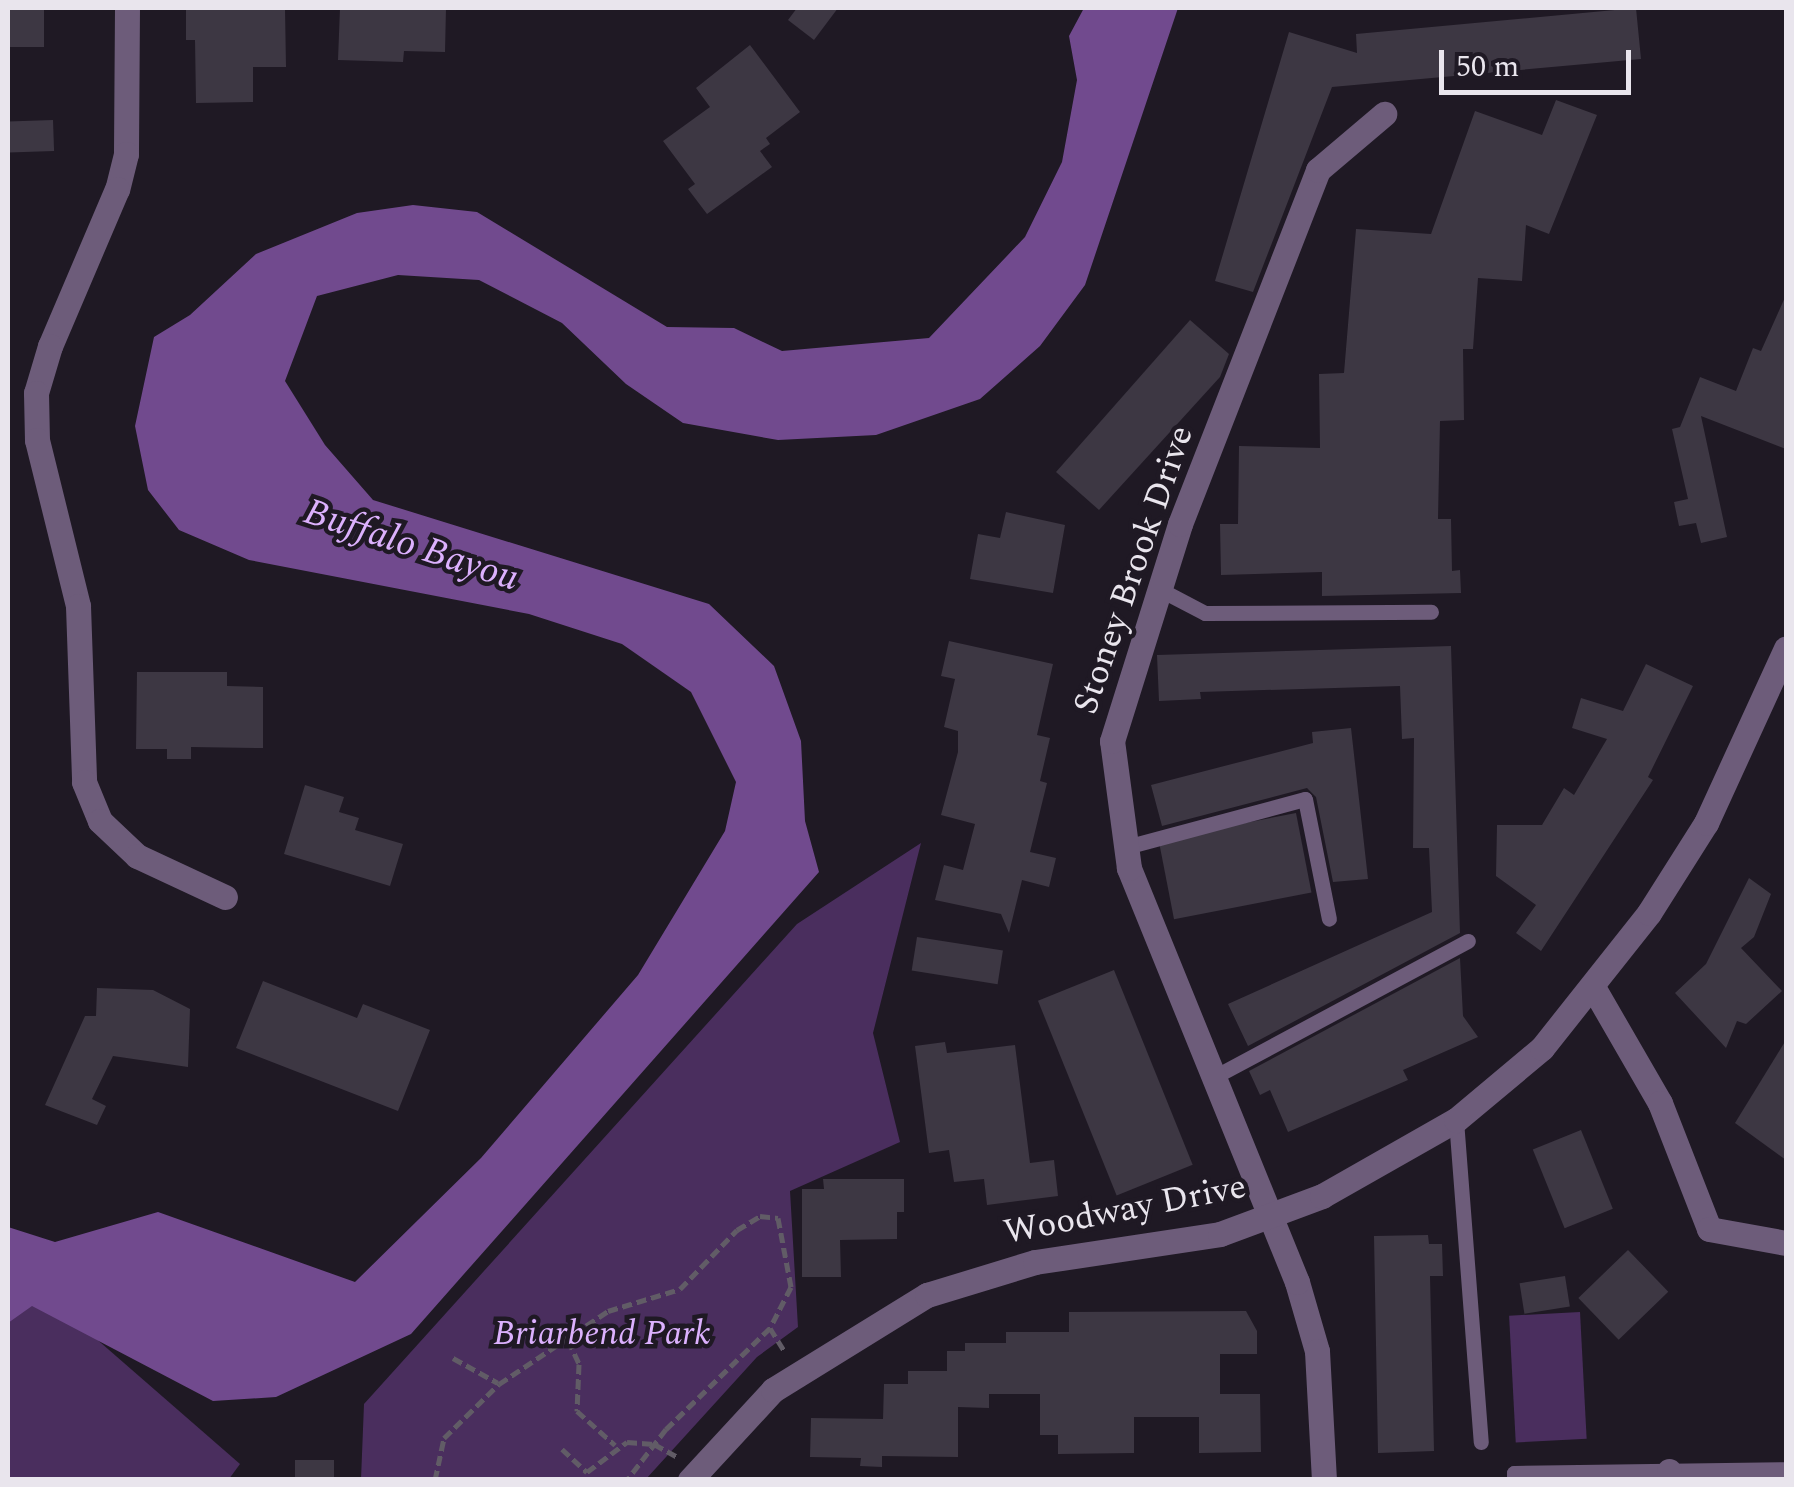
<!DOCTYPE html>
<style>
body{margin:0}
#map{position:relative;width:1794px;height:1487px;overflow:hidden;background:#1f1924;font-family:Spectral,serif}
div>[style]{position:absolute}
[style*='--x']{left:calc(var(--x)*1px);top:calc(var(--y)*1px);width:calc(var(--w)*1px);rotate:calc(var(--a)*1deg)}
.green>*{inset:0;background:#4a2e5e;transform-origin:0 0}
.water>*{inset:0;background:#714a8e}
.building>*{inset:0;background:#3d3743;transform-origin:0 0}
.path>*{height:5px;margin-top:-2.5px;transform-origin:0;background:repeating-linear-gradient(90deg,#615c66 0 10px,transparent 0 15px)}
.service>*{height:15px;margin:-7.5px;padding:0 7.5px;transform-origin:7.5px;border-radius:7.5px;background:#6d5c7a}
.minor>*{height:25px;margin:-12.5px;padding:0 12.5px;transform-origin:12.5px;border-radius:12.5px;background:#6d5c7a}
.tertiary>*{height:25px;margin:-12.5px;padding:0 12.5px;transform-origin:12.5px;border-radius:12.5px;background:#6d5c7a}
span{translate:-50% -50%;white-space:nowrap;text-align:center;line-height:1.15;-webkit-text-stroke:9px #1f1924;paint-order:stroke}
.street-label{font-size:35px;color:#e9e5ed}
.park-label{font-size:35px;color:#dcb1fe;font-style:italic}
.water-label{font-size:38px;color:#dcb1fd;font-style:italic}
.frame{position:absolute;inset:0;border:10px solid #e9e5ed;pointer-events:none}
.scale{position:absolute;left:1439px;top:50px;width:192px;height:45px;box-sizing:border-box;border:5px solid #e9e5ed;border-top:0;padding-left:12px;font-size:30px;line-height:35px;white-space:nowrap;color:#e9e5ed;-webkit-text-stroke:8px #1f1924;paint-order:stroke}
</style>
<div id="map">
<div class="green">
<i style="clip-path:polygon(921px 843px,873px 1033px,900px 1142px,790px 1191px,798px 1327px,757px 1357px,646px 1479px,361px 1479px,364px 1404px,797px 924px)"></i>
<i style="clip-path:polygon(8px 1262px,240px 1464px,229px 1479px,8px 1479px)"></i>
<i style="left:1580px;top:1312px;width:127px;height:71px;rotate:87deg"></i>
</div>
<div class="water">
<i style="clip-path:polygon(1084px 8px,1178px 8px,1085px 285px,1040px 346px,980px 399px,876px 435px,778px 440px,683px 423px,626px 384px,562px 323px,479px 280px,398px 275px,317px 296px,285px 381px,325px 445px,373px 500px,709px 604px,774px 666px,801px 741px,805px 821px,819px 872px,411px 1334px,276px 1397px,213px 1401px,32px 1306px,8px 1323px,8px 1227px,55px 1242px,158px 1212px,355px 1282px,481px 1158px,638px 975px,725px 831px,736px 782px,691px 692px,622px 644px,529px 614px,249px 560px,179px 530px,148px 490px,135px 426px,154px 337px,190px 315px,256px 254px,357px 213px,413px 205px,477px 212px,667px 327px,734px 328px,782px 351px,929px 338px,1025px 237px,1062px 162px,1077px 80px,1069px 36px)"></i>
</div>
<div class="building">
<i style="left:8px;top:8px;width:36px;height:39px"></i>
<i style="clip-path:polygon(186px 8px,285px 8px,286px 67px,253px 67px,253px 102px,196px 103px,195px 40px,186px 40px)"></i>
<i style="clip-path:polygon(340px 8px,446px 8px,445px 52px,404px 51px,403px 62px,338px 60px)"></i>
<i style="clip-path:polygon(797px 8px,838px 8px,814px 40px,788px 20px)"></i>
<i style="clip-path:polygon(1636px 8px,1641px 59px,1332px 87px,1253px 292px,1215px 281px,1289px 32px,1357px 53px,1356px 34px)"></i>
<i style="clip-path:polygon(750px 45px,800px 112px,766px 138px,770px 144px,760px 151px,772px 167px,707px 214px,688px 189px,695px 184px,663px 141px,710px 107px,696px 88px)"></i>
<i style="clip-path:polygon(1556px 100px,1597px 115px,1549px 234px,1526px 225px,1522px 281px,1478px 278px,1473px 349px,1463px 349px,1464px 420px,1440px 421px,1438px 519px,1451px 519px,1452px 571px,1460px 570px,1461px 593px,1322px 596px,1322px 572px,1221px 575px,1220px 524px,1238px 524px,1239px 446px,1320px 448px,1319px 374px,1344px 373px,1356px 229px,1431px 234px,1475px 111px,1542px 135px)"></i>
<i style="left:53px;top:120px;width:31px;height:45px;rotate:88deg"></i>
<i style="clip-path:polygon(1786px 295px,1786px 449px,1701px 416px,1727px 537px,1701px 543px,1696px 523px,1679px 526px,1674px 502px,1688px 499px,1672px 429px,1680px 427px,1700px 377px,1736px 391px,1753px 348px,1761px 351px)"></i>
<i style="clip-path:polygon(1190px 320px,1229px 354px,1220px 377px,1099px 510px,1056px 472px)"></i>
<i style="clip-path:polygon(1006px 512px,1065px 525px,1053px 593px,970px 579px,978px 534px,1000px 538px)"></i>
<i style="clip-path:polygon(949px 641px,1053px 664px,1037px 735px,1050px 738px,1040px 781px,1047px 783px,1030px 852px,1056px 858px,1049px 887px,1022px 880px,1009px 933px,1001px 914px,935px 900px,944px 865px,963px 870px,975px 824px,941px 815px,958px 752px,958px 731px,944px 727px,955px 679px,941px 676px)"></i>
<i style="clip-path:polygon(1451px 646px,1460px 933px,1248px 1046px,1228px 1004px,1432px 912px,1429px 848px,1413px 848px,1414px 738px,1402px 739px,1400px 686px,1200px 692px,1201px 699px,1159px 701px,1157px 655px)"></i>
<i style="clip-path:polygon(1646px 664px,1693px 686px,1648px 777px,1653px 780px,1541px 951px,1516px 933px,1536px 905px,1496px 876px,1497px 825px,1542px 825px,1564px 788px,1574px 795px,1607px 739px,1572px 728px,1581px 698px,1623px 711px)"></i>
<i style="clip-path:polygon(137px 672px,227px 672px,227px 686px,263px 687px,263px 748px,191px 747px,191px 759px,167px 759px,167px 749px,136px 749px)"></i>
<i style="clip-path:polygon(1351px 728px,1368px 879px,1333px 882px,1316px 797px,1307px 788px,1162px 826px,1151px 785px,1313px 743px,1312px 732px)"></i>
<i style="clip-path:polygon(305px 785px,344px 797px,339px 812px,359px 818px,355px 830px,403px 844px,390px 886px,284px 854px)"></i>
<i style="left:1296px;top:813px;width:81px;height:140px;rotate:79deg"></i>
<i style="clip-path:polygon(1749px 878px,1771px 894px,1754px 937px,1741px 948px,1782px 991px,1746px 1024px,1737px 1021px,1726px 1048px,1675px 993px,1706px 964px)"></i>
<i style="left:917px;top:937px;width:87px;height:34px;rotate:9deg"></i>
<i style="clip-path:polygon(1460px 958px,1463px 1016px,1478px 1037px,1403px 1070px,1408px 1080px,1288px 1132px,1270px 1090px,1260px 1095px,1249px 1071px)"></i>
<i style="left:1114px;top:970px;width:210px;height:82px;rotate:68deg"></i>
<i style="clip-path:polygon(263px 981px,357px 1018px,363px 1004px,430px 1030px,398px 1111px,236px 1048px)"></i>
<i style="clip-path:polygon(97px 988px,153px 990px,190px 1009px,188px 1067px,113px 1056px,92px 1099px,106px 1106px,97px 1125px,45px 1105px,85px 1016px,96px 1016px)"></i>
<i style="clip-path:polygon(1786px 1040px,1786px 1160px,1735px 1123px)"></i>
<i style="clip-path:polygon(945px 1042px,947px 1053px,1015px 1045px,1030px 1163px,1054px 1160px,1058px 1196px,987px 1205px,984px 1179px,954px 1182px,949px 1150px,929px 1153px,915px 1046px)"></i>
<i style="left:1581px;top:1130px;width:85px;height:52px;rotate:68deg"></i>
<i style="clip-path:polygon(823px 1179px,904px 1179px,904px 1212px,897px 1212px,897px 1239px,840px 1240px,841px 1277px,802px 1277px,802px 1189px,824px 1189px)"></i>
<i style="clip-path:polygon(1428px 1235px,1429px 1244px,1442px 1244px,1443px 1276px,1430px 1276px,1434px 1451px,1378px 1453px,1374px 1236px)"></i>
<i style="left:1628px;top:1250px;width:58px;height:69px;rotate:46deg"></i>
<i style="left:1565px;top:1276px;width:31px;height:46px;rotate:81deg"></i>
<i style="clip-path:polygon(1246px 1311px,1257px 1331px,1257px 1354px,1220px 1354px,1220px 1394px,1260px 1394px,1261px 1452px,1199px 1453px,1199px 1417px,1134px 1417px,1134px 1453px,1058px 1454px,1058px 1435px,1040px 1435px,1040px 1394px,989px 1394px,989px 1408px,958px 1407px,958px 1457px,882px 1456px,882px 1467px,860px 1466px,861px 1458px,810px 1457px,811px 1418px,883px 1419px,884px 1384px,908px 1384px,908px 1371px,947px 1371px,947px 1351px,965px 1351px,965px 1343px,1006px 1343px,1006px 1332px,1069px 1332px,1069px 1312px)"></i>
<i style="left:295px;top:1460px;width:39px;height:20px"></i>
</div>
<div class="path">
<i style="--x:770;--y:1328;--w:28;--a:58"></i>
<i style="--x:568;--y:1340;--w:26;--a:65"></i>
<i style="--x:579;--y:1364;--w:47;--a:92.4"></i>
<i style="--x:577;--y:1411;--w:51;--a:41.8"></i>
<i style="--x:453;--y:1358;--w:51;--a:29.1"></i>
<i style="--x:562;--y:1449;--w:34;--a:43"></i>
<i style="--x:587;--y:1472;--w:50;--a:-36.9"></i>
<i style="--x:627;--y:1442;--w:27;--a:4"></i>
<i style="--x:654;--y:1444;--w:29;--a:29"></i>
<i style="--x:435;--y:1480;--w:43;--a:-77.9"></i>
<i style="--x:444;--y:1438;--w:77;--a:-44.5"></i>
<i style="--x:499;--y:1384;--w:131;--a:-33.8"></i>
<i style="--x:608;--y:1311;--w:75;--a:-17"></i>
<i style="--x:680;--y:1289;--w:82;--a:-46"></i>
<i style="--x:737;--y:1230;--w:27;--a:-31"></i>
<i style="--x:760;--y:1216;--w:18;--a:6"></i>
<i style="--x:778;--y:1218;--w:70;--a:79.3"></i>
<i style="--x:791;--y:1287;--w:46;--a:117.1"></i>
<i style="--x:770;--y:1328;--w:145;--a:135.8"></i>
<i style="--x:666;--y:1429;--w:64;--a:127.4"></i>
</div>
<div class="service">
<i style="--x:1159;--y:589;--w:52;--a:27.6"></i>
<i style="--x:1205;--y:613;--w:226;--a:-0.3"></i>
<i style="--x:1126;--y:847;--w:185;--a:-15"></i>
<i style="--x:1305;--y:799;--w:122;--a:78.7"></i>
<i style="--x:1214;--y:1077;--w:288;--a:-28.2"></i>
<i style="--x:1456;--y:1120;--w:323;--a:85.6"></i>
<i style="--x:1514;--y:1480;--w:7;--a:-90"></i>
<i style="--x:1514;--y:1473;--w:272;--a:-0.8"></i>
</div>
<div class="minor">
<i style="--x:127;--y:8;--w:146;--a:90.4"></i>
<i style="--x:126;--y:154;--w:36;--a:104"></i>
<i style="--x:117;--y:189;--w:171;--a:113.1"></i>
<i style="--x:50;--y:346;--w:49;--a:106.6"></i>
<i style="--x:36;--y:393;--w:47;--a:88.8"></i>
<i style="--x:37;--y:440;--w:171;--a:76.1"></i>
<i style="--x:78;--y:606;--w:176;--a:88"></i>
<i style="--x:84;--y:782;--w:42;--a:67.7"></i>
<i style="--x:100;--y:821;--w:51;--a:43.4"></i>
<i style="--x:137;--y:856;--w:97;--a:25"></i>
<i style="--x:1593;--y:987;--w:134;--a:60"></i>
<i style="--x:1660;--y:1103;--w:135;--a:68.7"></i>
<i style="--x:1709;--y:1229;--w:78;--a:10.3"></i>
<i style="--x:1317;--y:1351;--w:72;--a:-106.2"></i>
<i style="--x:1297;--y:1282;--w:447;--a:-112.1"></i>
<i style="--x:1129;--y:868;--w:128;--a:-97.6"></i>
<i style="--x:1112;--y:741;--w:227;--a:-72.6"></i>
<i style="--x:1180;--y:524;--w:380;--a:-68.7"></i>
<i style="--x:1318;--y:170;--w:87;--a:-40.3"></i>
<i style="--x:1669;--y:1471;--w:9;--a:90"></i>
<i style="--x:690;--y:1480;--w:122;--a:-47.3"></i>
<i style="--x:773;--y:1390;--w:181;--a:-31.7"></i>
<i style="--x:927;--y:1295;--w:113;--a:-17"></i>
<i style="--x:1035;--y:1262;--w:187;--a:-8.6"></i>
<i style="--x:1220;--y:1234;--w:109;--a:-20.4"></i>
<i style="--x:1322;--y:1196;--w:154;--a:-29.6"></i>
<i style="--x:1456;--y:1120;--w:112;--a:-39.9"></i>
<i style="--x:1542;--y:1048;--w:172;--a:-51.6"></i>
<i style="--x:1649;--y:913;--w:107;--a:-57.7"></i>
<i style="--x:1706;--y:823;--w:192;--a:-65.4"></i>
</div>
<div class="tertiary">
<i style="--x:1317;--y:1351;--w:129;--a:86.9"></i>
</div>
<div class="street-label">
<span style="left:1134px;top:570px;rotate:-71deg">Stoney Brook Drive</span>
<span style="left:1125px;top:1210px;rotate:-11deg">Woodway Drive</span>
</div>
<div class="park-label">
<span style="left:602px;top:1334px">Briarbend Park</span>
</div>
<div class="water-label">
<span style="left:411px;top:546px;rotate:18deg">Buffalo Bayou</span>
</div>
<div class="frame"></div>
<div class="scale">50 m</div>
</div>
